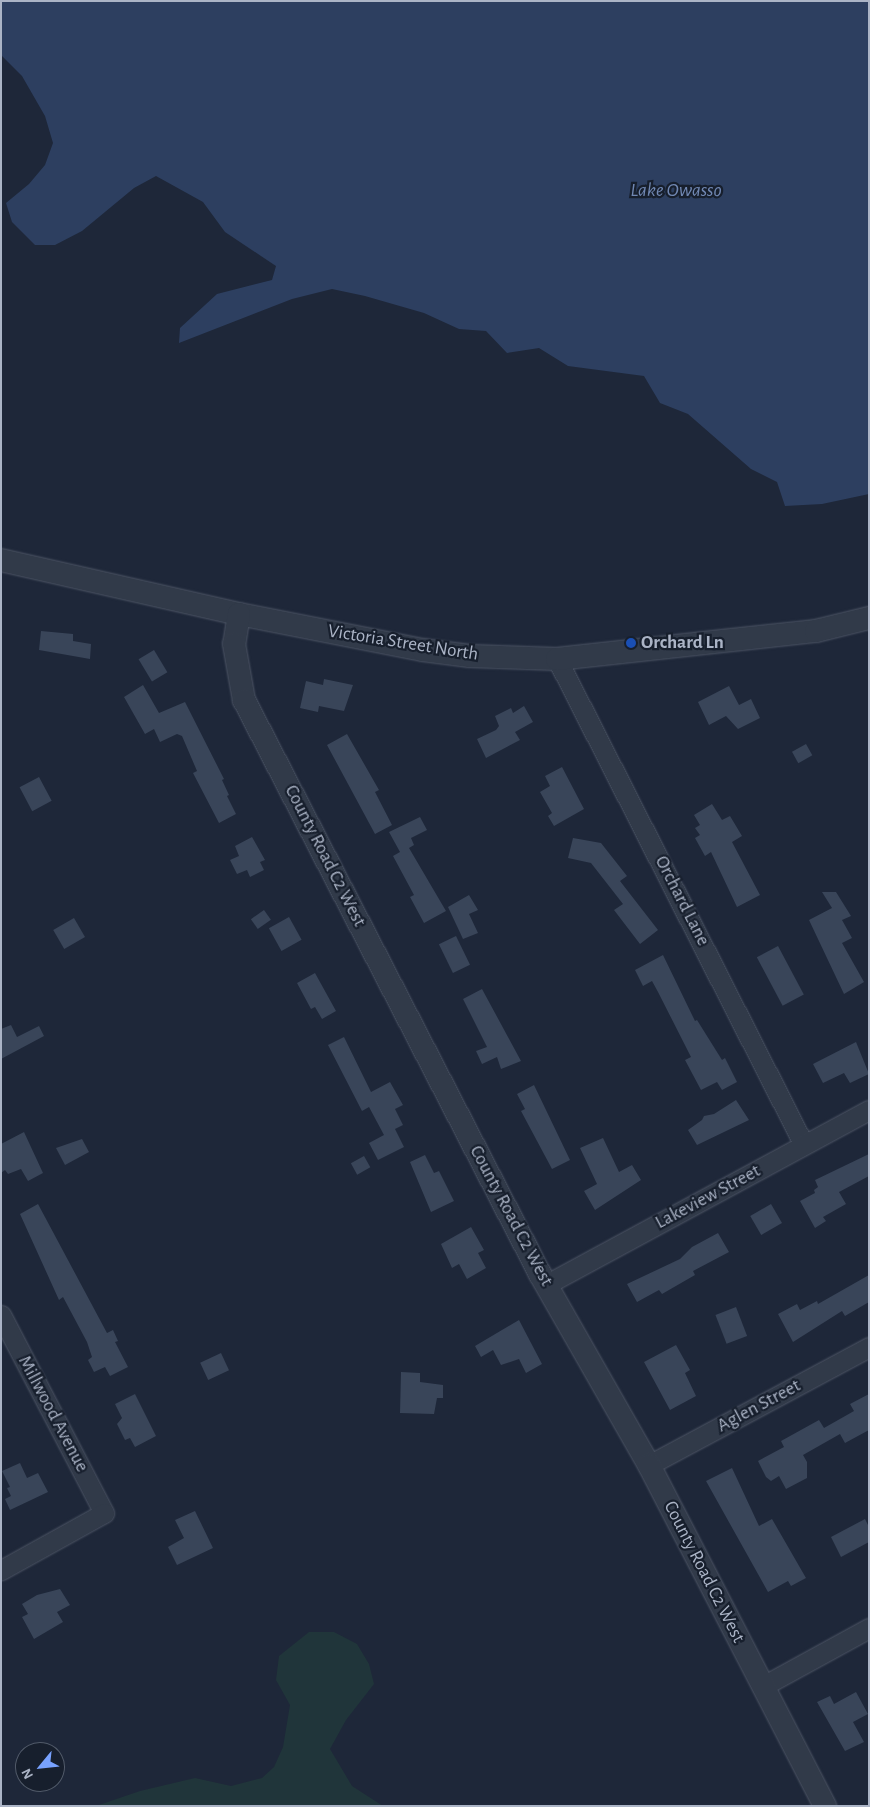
<!DOCTYPE html>
<style>
body{margin:0}
#map{position:relative;width:870px;height:1807px;overflow:hidden;background:#1e2739;font-family:"Alegreya Sans",sans-serif}
div>[style]{position:absolute}
[style*='--x']{left:calc(var(--x)*1px);top:calc(var(--y)*1px);width:calc(var(--w)*1px);rotate:calc(var(--a)*1deg)}
.green>*{inset:0;background:#20353a}
.water>*{inset:0;background:#2d3f60}
.building>*{inset:0;background:#394559;transform-origin:0 0}
.roads{filter:drop-shadow(0 0 1px #4c5464) drop-shadow(0 0 1px #4c5464)}
.minor>*{height:19px;margin:-9.5px;padding:0 9.5px;transform-origin:9.5px;border-radius:9.5px;background:#313a49}
.tertiary>*{height:22px;margin:-11px;padding:0 11px;transform-origin:11px;border-radius:11px;background:#313a49}
.dots>*{width:14px;height:14px;translate:-50% -50%;box-sizing:border-box;border:2px solid #171f2d;border-radius:50%}
span{translate:-50% -50%;white-space:nowrap;text-align:center;line-height:1.15;-webkit-text-stroke:4.5px #171f2d;paint-order:stroke}
.street-label{font-size:19px;color:#abb4c6}
.poi-label{font-size:19px;color:#abb4c6;font-weight:700}
.left{translate:0 -50%;text-align:left}
.water-label{font-size:20px;color:#7087b2;font-style:italic}
.frame{position:absolute;inset:0;border:2px solid #abb4c6;pointer-events:none}
.north{position:absolute;left:15px;top:1742px;width:50px;height:50px;box-sizing:border-box;background:#171f2d;border:1px solid #525b6a;border-radius:50%;rotate:242deg;font-size:14px;font-weight:700;line-height:20px;text-align:center;color:#abb4c6}
.north::after{content:'';display:block;margin:auto;width:18px;height:22px;background:#78a2ff;clip-path:polygon(50% 0,100% 100%,50% 72%,0 100%)}
</style>
<div id="map">
<div class="green">
<i style="clip-path:polygon(309px 1632px,334px 1632px,357px 1644px,369px 1664px,374px 1684px,346px 1720px,330px 1749px,352px 1786px,383px 1806px,96px 1806px,140px 1791px,195px 1778px,231px 1786px,262px 1778px,274px 1767px,283px 1747px,290px 1705px,276px 1680px,279px 1656px)"></i>
</div>
<div class="water">
<i style="clip-path:polygon(1px 1px,869px 1px,869px 494px,822px 504px,785px 506px,777px 482px,751px 469px,688px 414px,660px 403px,644px 376px,568px 366px,539px 348px,507px 353px,486px 331px,459px 329px,424px 313px,365px 296px,332px 289px,292px 299px,179px 343px,180px 328px,217px 294px,272px 280px,276px 266px,225px 232px,203px 202px,156px 176px,134px 188px,82px 231px,55px 245px,35px 245px,12px 222px,6px 203px,29px 184px,45px 165px,53px 143px,45px 116px,22px 76px,1px 55px)"></i>
</div>
<div class="building">
<i style="clip-path:polygon(41px 631px,73px 634px,73px 641px,91px 644px,90px 659px,39px 650px)"></i>
<i style="left:154px;top:650px;width:26px;height:18px;rotate:59deg"></i>
<i style="clip-path:polygon(324px 679px,353px 685px,344px 711px,319px 706px,318px 712px,300px 708px,306px 681px,323px 685px)"></i>
<i style="clip-path:polygon(143px 685px,159px 713px,185px 702px,224px 779px,222px 780px,229px 795px,227px 796px,236px 814px,219px 823px,193px 773px,197px 771px,182px 736px,177px 734px,160px 742px,154px 729px,145px 734px,124px 697px)"></i>
<i style="clip-path:polygon(729px 686px,739px 705px,751px 699px,760px 718px,738px 729px,726px 716px,709px 725px,698px 702px)"></i>
<i style="clip-path:polygon(524px 706px,533px 722px,515px 732px,520px 740px,486px 758px,477px 739px,496px 730px,499px 726px,495px 716px,511px 708px,513px 713px)"></i>
<i style="clip-path:polygon(347px 734px,379px 790px,375px 792px,392px 825px,375px 834px,327px 745px)"></i>
<i style="left:806px;top:744px;width:13px;height:16px;rotate:61deg"></i>
<i style="clip-path:polygon(562px 767px,584px 809px,554px 826px,548px 816px,552px 813px,540px 792px,550px 786px,545px 776px)"></i>
<i style="left:39px;top:777px;width:27px;height:22px;rotate:62deg"></i>
<i style="clip-path:polygon(712px 804px,722px 820px,730px 816px,742px 836px,732px 842px,760px 895px,737px 907px,711px 852px,705px 856px,695px 838px,700px 835px,695px 828px,700px 825px,694px 815px)"></i>
<i style="clip-path:polygon(420px 817px,427px 830px,411px 838px,414px 845px,409px 848px,446px 911px,424px 923px,410px 897px,414px 895px,393px 856px,400px 852px,389px 832px)"></i>
<i style="clip-path:polygon(252px 837px,265px 860px,260px 862px,264px 870px,250px 877px,247px 870px,237px 874px,230px 860px,239px 856px,235px 846px)"></i>
<i style="clip-path:polygon(573px 838px,601px 843px,627px 876px,620px 881px,658px 930px,640px 944px,614px 910px,623px 904px,591px 863px,568px 858px)"></i>
<i style="clip-path:polygon(822px 892px,836px 892px,851px 916px,842px 920px,852px 938px,842px 943px,864px 982px,844px 994px,809px 920px,832px 908px)"></i>
<i style="clip-path:polygon(469px 895px,478px 910px,469px 914px,478px 933px,463px 939px,448px 907px)"></i>
<i style="left:264px;top:910px;width:12px;height:16px;rotate:55deg"></i>
<i style="left:289px;top:917px;width:26px;height:23px;rotate:61deg"></i>
<i style="left:74px;top:918px;width:22px;height:24px;rotate:60deg"></i>
<i style="left:456px;top:936px;width:32px;height:19px;rotate:64deg"></i>
<i style="left:778px;top:946px;width:55px;height:24px;rotate:62deg"></i>
<i style="clip-path:polygon(663px 955px,695px 1021px,697px 1020px,722px 1060px,725px 1058px,737px 1082px,722px 1090px,717px 1082px,701px 1090px,685px 1060px,691px 1057px,658px 992px,652px 981px,643px 986px,635px 970px)"></i>
<i style="clip-path:polygon(315px 973px,336px 1011px,322px 1019px,315px 1007px,311px 1009px,297px 983px)"></i>
<i style="clip-path:polygon(482px 989px,521px 1061px,501px 1069px,497px 1057px,482px 1064px,476px 1051px,487px 1047px,463px 999px)"></i>
<i style="clip-path:polygon(11px 1025px,17px 1037px,39px 1026px,44px 1036px,1px 1059px,1px 1029px)"></i>
<i style="clip-path:polygon(344px 1037px,371px 1092px,390px 1082px,403px 1105px,395px 1109px,403px 1125px,395px 1129px,404px 1147px,378px 1160px,369px 1143px,384px 1135px,369px 1107px,362px 1111px,328px 1045px)"></i>
<i style="clip-path:polygon(856px 1042px,869px 1074px,850px 1083px,844px 1073px,823px 1083px,813px 1064px)"></i>
<i style="clip-path:polygon(534px 1085px,570px 1160px,552px 1169px,521px 1111px,525px 1109px,517px 1094px)"></i>
<i style="clip-path:polygon(736px 1100px,749px 1120px,697px 1145px,688px 1130px,702px 1120px,704px 1116px,714px 1114px)"></i>
<i style="clip-path:polygon(24px 1132px,43px 1173px,28px 1181px,21px 1169px,8px 1174px,5px 1170px,1px 1173px,1px 1144px)"></i>
<i style="clip-path:polygon(603px 1138px,619px 1172px,632px 1165px,641px 1180px,595px 1210px,584px 1191px,597px 1184px,580px 1148px)"></i>
<i style="clip-path:polygon(82px 1139px,89px 1152px,65px 1165px,56px 1148px)"></i>
<i style="clip-path:polygon(869px 1154px,869px 1176px,839px 1192px,846px 1204px,823px 1217px,826px 1221px,815px 1228px,800px 1201px,815px 1193px,814px 1190px,818px 1187px,815px 1180px)"></i>
<i style="clip-path:polygon(425px 1155px,434px 1173px,439px 1171px,454px 1201px,431px 1212px,410px 1162px)"></i>
<i style="left:364px;top:1156px;width:13px;height:15px;rotate:61deg"></i>
<i style="clip-path:polygon(38px 1204px,107px 1333px,113px 1330px,118px 1341px,115px 1342px,128px 1367px,110px 1376px,105px 1367px,94px 1372px,88px 1360px,92px 1357px,87px 1342px,63px 1297px,59px 1300px,20px 1214px)"></i>
<i style="left:771px;top:1204px;width:22px;height:24px;rotate:60deg"></i>
<i style="clip-path:polygon(471px 1227px,484px 1250px,478px 1253px,486px 1268px,467px 1279px,459px 1264px,452px 1268px,441px 1244px)"></i>
<i style="clip-path:polygon(718px 1233px,729px 1252px,693px 1271px,695px 1275px,662px 1294px,659px 1290px,637px 1302px,627px 1284px,680px 1259px,692px 1247px)"></i>
<i style="clip-path:polygon(869px 1275px,869px 1302px,845px 1316px,842px 1311px,793px 1342px,778px 1314px,797px 1304px,800px 1310px,817px 1301px,818px 1304px)"></i>
<i style="left:736px;top:1307px;width:31px;height:22px;rotate:69deg"></i>
<i style="clip-path:polygon(519px 1320px,542px 1364px,526px 1373px,519px 1359px,501px 1365px,493px 1350px,481px 1357px,475px 1346px)"></i>
<i style="clip-path:polygon(676px 1345px,690px 1370px,685px 1373px,696px 1396px,670px 1410px,644px 1362px)"></i>
<i style="left:221px;top:1353px;width:19px;height:23px;rotate:65deg"></i>
<i style="clip-path:polygon(401px 1372px,420px 1373px,420px 1382px,443px 1385px,443px 1398px,437px 1398px,434px 1414px,400px 1413px)"></i>
<i style="clip-path:polygon(135px 1394px,156px 1436px,135px 1447px,130px 1438px,125px 1440px,117px 1424px,122px 1418px,115px 1404px)"></i>
<i style="clip-path:polygon(869px 1394px,869px 1430px,845px 1443px,840px 1434px,803px 1455px,807px 1462px,807px 1478px,786px 1489px,779px 1476px,771px 1481px,766px 1477px,758px 1461px,784px 1447px,781px 1441px,819px 1420px,824px 1428px,854px 1411px,850px 1404px)"></i>
<i style="clip-path:polygon(20px 1463px,27px 1478px,38px 1473px,48px 1492px,10px 1510px,5px 1499px,11px 1496px,7px 1488px,10px 1487px,2px 1471px)"></i>
<i style="clip-path:polygon(732px 1468px,759px 1526px,772px 1519px,806px 1578px,791px 1586px,788px 1581px,768px 1592px,706px 1481px)"></i>
<i style="clip-path:polygon(195px 1511px,213px 1548px,177px 1565px,168px 1547px,184px 1538px,175px 1520px)"></i>
<i style="clip-path:polygon(865px 1519px,869px 1527px,869px 1542px,841px 1557px,831px 1537px)"></i>
<i style="clip-path:polygon(60px 1589px,70px 1605px,57px 1612px,63px 1622px,34px 1639px,22px 1617px,28px 1614px,22px 1604px,37px 1595px)"></i>
<i style="clip-path:polygon(856px 1692px,868px 1714px,853px 1722px,864px 1742px,845px 1751px,817px 1702px,830px 1696px,834px 1704px)"></i>
</div>
<div class="roads">
<div class="minor">
<i style="--x:557;--y:659;--w:545;--a:63.06"></i>
<i style="--x:547;--y:1284;--w:366;--a:-28.4"></i>
<i style="--x:1;--y:1315;--w:223;--a:62.5"></i>
<i style="--x:104;--y:1513;--w:118;--a:151"></i>
<i style="--x:649;--y:1465;--w:250;--a:-28.2"></i>
<i style="--x:763;--y:1686;--w:121;--a:-28.7"></i>
</div>
<div class="tertiary">
<i style="--x:1;--y:560;--w:244;--a:12.8"></i>
<i style="--x:239;--y:614;--w:187;--a:11.1"></i>
<i style="--x:423;--y:650;--w:47;--a:7.3"></i>
<i style="--x:470;--y:656;--w:87;--a:2"></i>
<i style="--x:557;--y:659;--w:261;--a:-6.2"></i>
<i style="--x:816;--y:631;--w:55;--a:-13.8"></i>
<i style="--x:239;--y:614;--w:30;--a:99"></i>
<i style="--x:234;--y:644;--w:57;--a:79.9"></i>
<i style="--x:244;--y:700;--w:646;--a:62.72"></i>
<i style="--x:540;--y:1274;--w:220;--a:60.3"></i>
<i style="--x:649;--y:1465;--w:384;--a:62.7"></i>
</div>
</div>
<div class="dots">
<i style="left:631px;top:643px;background:#1a4fb4"></i>
</div>
<div class="street-label">
<span style="left:403px;top:643px;rotate:9deg">Victoria Street North</span>
<span style="left:325px;top:856px;rotate:63deg">County Road C2 West</span>
<span style="left:682px;top:901px;rotate:63deg">Orchard Lane</span>
<span style="left:708px;top:1197px;rotate:-28deg">Lakeview Street</span>
<span style="left:511px;top:1216px;rotate:62deg">County Road C2 West</span>
<span style="left:759px;top:1406px;rotate:-28deg">Aglen Street</span>
<span style="left:53px;top:1414px;rotate:62deg">Millwood Avenue</span>
<span style="left:704px;top:1572px;rotate:63deg">County Road C2 West</span>
</div>
<div class="poi-label">
<span class="left" style="left:641px;top:643px">Orchard Ln</span>
</div>
<div class="water-label">
<span style="left:676px;top:190px">Lake Owasso</span>
</div>
<div class="frame"></div>
<div class="north">N</div>
</div>
